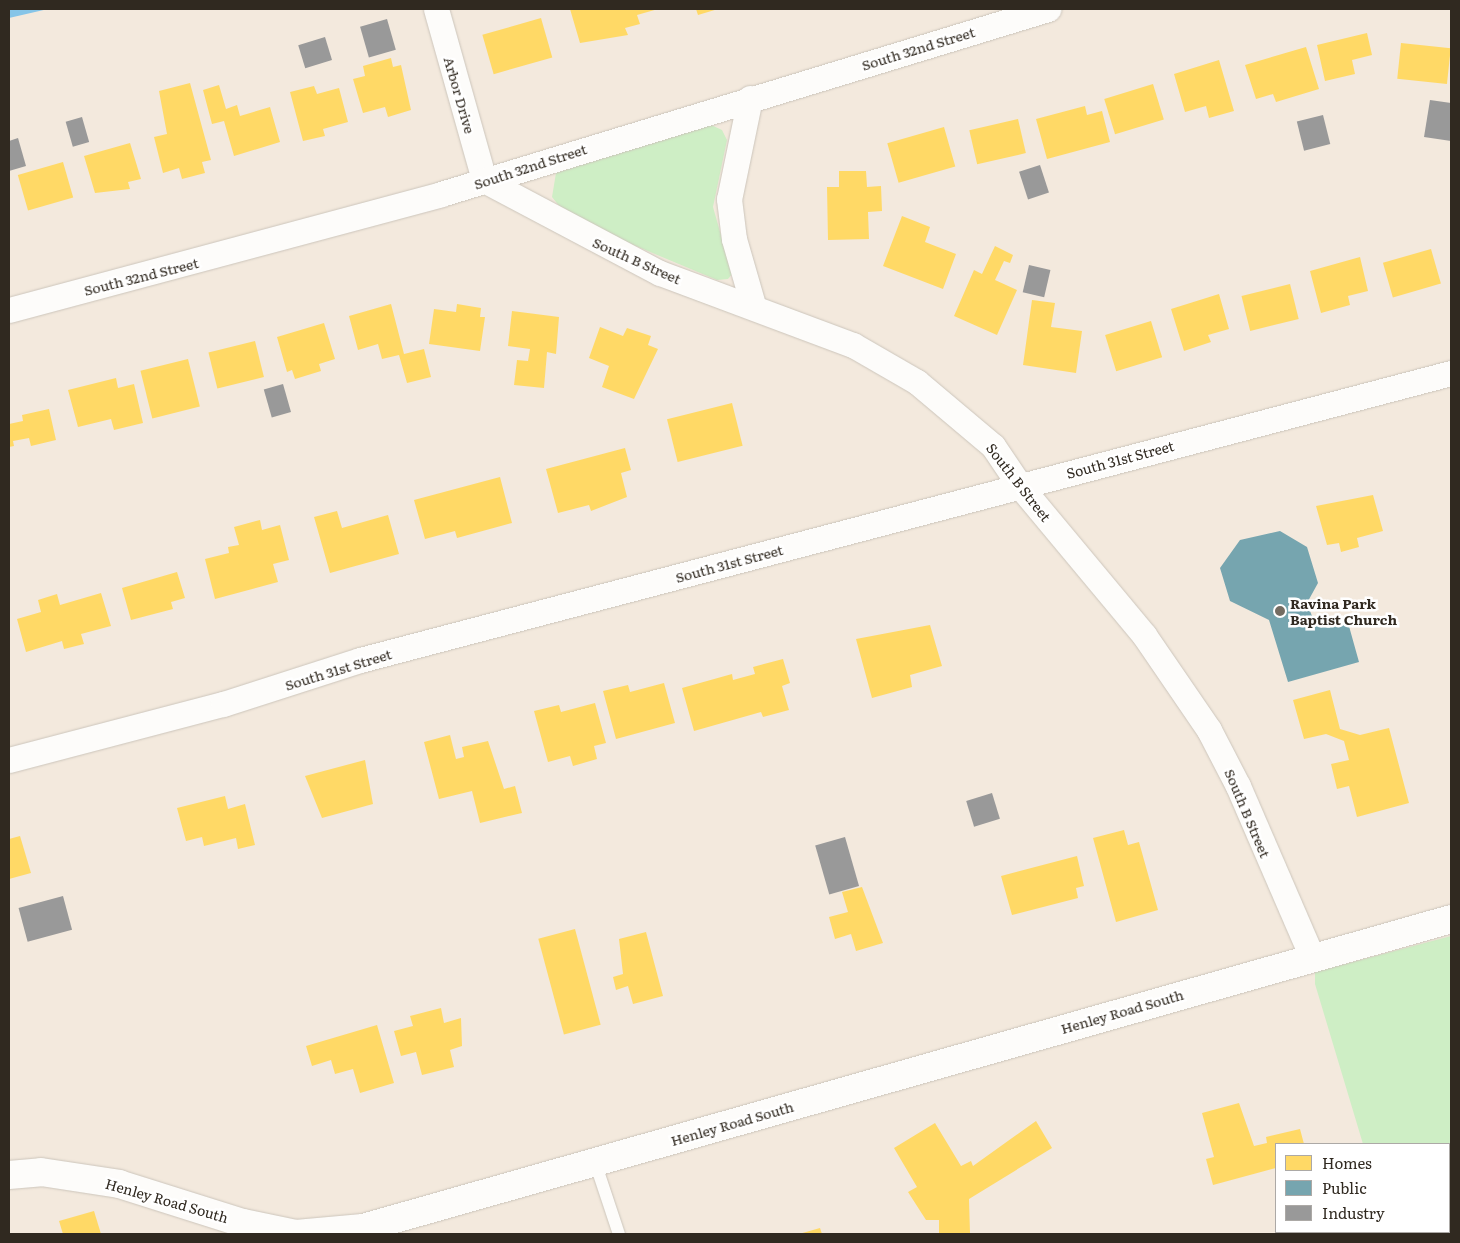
<!DOCTYPE html>
<style>
body{margin:0}
#map{position:relative;width:1460px;height:1243px;overflow:hidden;background:#f3e9dd;font-family:Literata,serif}
div>[style]{position:absolute}
[style*='--x']{left:calc(var(--x)*1px);top:calc(var(--y)*1px);width:calc(var(--w)*1px);rotate:calc(var(--a)*1deg)}
.green>*{inset:0;background:#ceeec5}
.water>*{inset:0;background:#86c5e8}
.homes>*{inset:0;background:#ffd966;transform-origin:0 0}
.public>*{inset:0;background:#76a5af}
.industry>*{inset:0;background:#999;transform-origin:0 0}
.roads{filter:drop-shadow(0 0 1px #ccc5bb) drop-shadow(0 0 1px #ccc5bb)}
.service>*{height:12px;margin:-6px;padding:0 6px;transform-origin:6px;border-radius:6px;background:#fdfcfa}
.minor>*{height:25px;margin:-12.5px;padding:0 12.5px;transform-origin:12.5px;border-radius:12.5px;background:#fdfcfa}
.tertiary>*{height:28px;margin:-14px;padding:0 14px;transform-origin:14px;border-radius:14px;background:#fdfcfa}
.dots>*{width:14px;height:14px;translate:-50% -50%;box-sizing:border-box;border:2px solid #fff;border-radius:50%}
span{translate:-50% -50%;white-space:nowrap;text-align:center;line-height:1.15;-webkit-text-stroke:5px #fff;paint-order:stroke}
.street-label{font-size:14px;color:#302920}
.poi-label{font-size:14px;color:#302920;font-weight:700}
.left{translate:0 -50%;text-align:left}
.frame{position:absolute;inset:0;border:10px solid #302920;pointer-events:none}
.legend{position:absolute;left:1275px;top:1143px;width:175px;height:90px;box-sizing:border-box;background:#fff;border:1px solid #aca9a6;margin:0;padding:6px 9px;list-style:none;font-size:15px;color:#302920}
.legend li{display:flex;align-items:center;gap:10px;height:25px}
.legend b{width:25px;border:1px solid #aca9a6}
</style>
<div id="map">
<div class="green">
<i style="clip-path:polygon(709px 124px,722px 130px,727px 140px,713px 207px,732px 274px,728px 279px,717px 280px,612px 236px,560px 207px,552px 197px,556px 173px)"></i>
<i style="clip-path:polygon(1451px 936px,1451px 1234px,1313px 1234px,1449px 1232px,1449px 1144px,1363px 1144px,1315px 984px,1315px 972px)"></i>
</div>
<div class="water">
<i style="clip-path:polygon(9px 9px,48px 9px,9px 18px)"></i>
</div>
<div class="homes">
<i style="clip-path:polygon(570px 9px,658px 9px,637px 15px,640px 24px,625px 28px,628px 35px,580px 43px)"></i>
<i style="clip-path:polygon(696px 9px,718px 9px,698px 15px)"></i>
<i style="left:541px;top:18px;width:41px;height:61px;rotate:74deg"></i>
<i style="clip-path:polygon(1367px 33px,1372px 55px,1352px 60px,1355px 74px,1325px 81px,1317px 45px)"></i>
<i style="left:1401px;top:43px;width:50px;height:36px;rotate:6deg"></i>
<i style="clip-path:polygon(1306px 47px,1319px 89px,1276px 102px,1273px 94px,1256px 99px,1245px 65px)"></i>
<i style="clip-path:polygon(391px 58px,393px 67px,401px 65px,411px 110px,388px 117px,385px 107px,363px 113px,353px 79px,365px 76px,363px 66px)"></i>
<i style="clip-path:polygon(1219px 60px,1234px 111px,1209px 118px,1206px 106px,1185px 112px,1174px 74px)"></i>
<i style="clip-path:polygon(190px 83px,211px 160px,202px 162px,205px 173px,182px 179px,179px 168px,163px 173px,154px 137px,167px 134px,159px 91px)"></i>
<i style="left:1153px;top:84px;width:37px;height:51px;rotate:73deg"></i>
<i style="clip-path:polygon(219px 85px,226px 109px,237px 105px,240px 116px,270px 107px,280px 142px,234px 156px,224px 121px,212px 124px,203px 90px)"></i>
<i style="clip-path:polygon(314px 86px,317px 94px,339px 88px,348px 122px,323px 129px,325px 136px,303px 141px,290px 92px)"></i>
<i style="clip-path:polygon(1085px 106px,1087px 115px,1102px 111px,1110px 142px,1047px 159px,1036px 119px)"></i>
<i style="left:1018px;top:119px;width:35px;height:50px;rotate:77deg"></i>
<i style="left:944px;top:127px;width:41px;height:59px;rotate:74deg"></i>
<i style="clip-path:polygon(130px 143px,141px 179px,128px 182px,130px 189px,95px 193px,84px 156px)"></i>
<i style="left:63px;top:162px;width:37px;height:47px;rotate:74deg"></i>
<i style="clip-path:polygon(839px 171px,866px 171px,867px 187px,881px 186px,882px 211px,868px 212px,869px 239px,828px 240px,827px 187px,839px 187px)"></i>
<i style="clip-path:polygon(902px 216px,930px 227px,925px 242px,956px 254px,943px 289px,883px 266px)"></i>
<i style="clip-path:polygon(995px 246px,1013px 255px,1010px 263px,1004px 261px,995px 280px,1017px 290px,997px 335px,954px 316px,974px 270px,982px 274px)"></i>
<i style="left:1431px;top:249px;width:36px;height:50px;rotate:74deg"></i>
<i style="clip-path:polygon(1360px 257px,1368px 291px,1348px 296px,1350px 305px,1321px 313px,1310px 271px)"></i>
<i style="left:1290px;top:284px;width:36px;height:50px;rotate:76deg"></i>
<i style="clip-path:polygon(1219px 294px,1229px 329px,1208px 335px,1211px 342px,1184px 351px,1171px 309px)"></i>
<i style="clip-path:polygon(1032px 300px,1055px 303px,1051px 327px,1082px 331px,1076px 373px,1023px 365px)"></i>
<i style="clip-path:polygon(391px 304px,404px 354px,424px 349px,431px 377px,407px 383px,399px 355px,382px 359px,378px 344px,358px 350px,349px 316px)"></i>
<i style="clip-path:polygon(457px 304px,481px 308px,480px 317px,485px 317px,480px 351px,429px 344px,434px 309px,456px 312px)"></i>
<i style="clip-path:polygon(512px 311px,559px 317px,556px 354px,547px 352px,544px 388px,514px 385px,517px 360px,528px 361px,530px 349px,508px 346px)"></i>
<i style="left:1151px;top:321px;width:38px;height:48px;rotate:73deg"></i>
<i style="clip-path:polygon(324px 323px,335px 359px,319px 364px,321px 371px,295px 379px,292px 370px,287px 372px,277px 337px)"></i>
<i style="clip-path:polygon(600px 327px,623px 336px,627px 328px,651px 336px,648px 345px,658px 349px,634px 399px,602px 387px,609px 366px,589px 358px)"></i>
<i style="left:255px;top:341px;width:37px;height:48px;rotate:76deg"></i>
<i style="left:188px;top:359px;width:49px;height:49px;rotate:76deg"></i>
<i style="clip-path:polygon(116px 378px,118px 388px,134px 384px,143px 423px,114px 430px,111px 419px,78px 427px,68px 390px)"></i>
<i style="left:732px;top:403px;width:44px;height:67px;rotate:76deg"></i>
<i style="clip-path:polygon(49px 409px,56px 440px,31px 446px,29px 438px,13px 441px,14px 446px,9px 447px,9px 424px,23px 421px,22px 415px)"></i>
<i style="clip-path:polygon(625px 448px,631px 470px,621px 473px,627px 497px,591px 511px,589px 505px,558px 513px,546px 469px)"></i>
<i style="clip-path:polygon(500px 477px,512px 523px,457px 538px,455px 531px,425px 539px,414px 500px)"></i>
<i style="clip-path:polygon(1373px 495px,1383px 531px,1357px 538px,1359px 547px,1341px 552px,1339px 543px,1327px 545px,1316px 506px)"></i>
<i style="clip-path:polygon(337px 511px,342px 528px,388px 515px,399px 554px,330px 573px,314px 517px)"></i>
<i style="clip-path:polygon(260px 520px,262px 530px,280px 525px,289px 560px,273px 564px,278px 582px,215px 599px,205px 559px,229px 553px,228px 547px,239px 545px,234px 527px)"></i>
<i style="clip-path:polygon(177px 572px,185px 598px,171px 602px,173px 609px,131px 620px,122px 588px)"></i>
<i style="clip-path:polygon(101px 593px,111px 626px,81px 634px,84px 644px,64px 649px,62px 641px,26px 652px,17px 619px,41px 612px,38px 600px,57px 594px,60px 605px)"></i>
<i style="clip-path:polygon(930px 625px,942px 666px,910px 675px,912px 687px,872px 698px,856px 639px)"></i>
<i style="clip-path:polygon(783px 659px,790px 683px,782px 686px,789px 710px,763px 717px,761px 712px,694px 731px,682px 688px,732px 674px,733px 680px,755px 674px,753px 667px)"></i>
<i style="clip-path:polygon(664px 683px,675px 723px,616px 739px,603px 691px,628px 685px,630px 692px)"></i>
<i style="clip-path:polygon(1330px 690px,1340px 729px,1360px 735px,1389px 728px,1409px 803px,1357px 817px,1349px 786px,1337px 789px,1331px 764px,1349px 760px,1344px 741px,1326px 734px,1304px 739px,1293px 700px)"></i>
<i style="clip-path:polygon(595px 703px,606px 743px,594px 746px,597px 759px,573px 766px,570px 756px,548px 762px,534px 711px,559px 705px,561px 712px)"></i>
<i style="clip-path:polygon(450px 735px,456px 759px,464px 757px,462px 747px,488px 741px,504px 789px,515px 786px,522px 813px,480px 823px,472px 791px,439px 799px,424px 742px)"></i>
<i style="clip-path:polygon(365px 760px,373px 804px,322px 818px,305px 776px)"></i>
<i style="clip-path:polygon(225px 796px,228px 809px,245px 804px,255px 845px,238px 849px,236px 838px,204px 846px,202px 837px,186px 841px,177px 808px)"></i>
<i style="clip-path:polygon(1124px 830px,1128px 845px,1139px 842px,1158px 910px,1116px 922px,1093px 838px)"></i>
<i style="clip-path:polygon(20px 836px,31px 873px,9px 879px,9px 839px)"></i>
<i style="clip-path:polygon(1077px 856px,1084px 886px,1076px 888px,1078px 898px,1012px 915px,1001px 876px)"></i>
<i style="clip-path:polygon(862px 887px,883px 943px,856px 951px,851px 934px,835px 939px,829px 917px,848px 912px,842px 892px)"></i>
<i style="left:575px;top:929px;width:99px;height:38px;rotate:75deg"></i>
<i style="clip-path:polygon(646px 932px,663px 996px,633px 1004px,628px 986px,616px 990px,613px 977px,623px 974px,619px 939px)"></i>
<i style="clip-path:polygon(441px 1008px,444px 1023px,461px 1018px,462px 1046px,450px 1050px,454px 1067px,422px 1075px,416px 1052px,401px 1056px,394px 1031px,413px 1026px,410px 1016px)"></i>
<i style="clip-path:polygon(377px 1025px,394px 1083px,360px 1093px,353px 1069px,335px 1074px,331px 1060px,312px 1066px,306px 1046px)"></i>
<i style="clip-path:polygon(1239px 1103px,1254px 1146px,1267px 1143px,1266px 1137px,1300px 1129px,1304px 1144px,1276px 1144px,1276px 1168px,1213px 1185px,1206px 1159px,1214px 1157px,1202px 1113px)"></i>
<i style="clip-path:polygon(1036px 1121px,1052px 1148px,969px 1199px,970px 1233px,939px 1234px,939px 1220px,926px 1220px,908px 1192px,917px 1187px,894px 1148px,935px 1123px,961px 1166px,971px 1161px,973px 1166px)"></i>
<i style="clip-path:polygon(94px 1211px,101px 1234px,63px 1234px,59px 1221px)"></i>
<i style="clip-path:polygon(820px 1228px,822px 1234px,799px 1234px)"></i>
</div>
<div class="public">
<i style="clip-path:polygon(1280px 531px,1307px 547px,1318px 583px,1307px 603px,1315px 624px,1347px 619px,1359px 662px,1288px 682px,1269px 620px,1230px 601px,1220px 568px,1240px 540px)"></i>
</div>
<div class="industry">
<i style="left:387px;top:19px;width:32px;height:28px;rotate:74deg"></i>
<i style="left:325px;top:37px;width:24px;height:28px;rotate:73deg"></i>
<i style="clip-path:polygon(1430px 100px,1451px 103px,1451px 141px,1424px 137px)"></i>
<i style="left:1323px;top:115px;width:30px;height:27px;rotate:76deg"></i>
<i style="left:82px;top:117px;width:26px;height:17px;rotate:74deg"></i>
<i style="clip-path:polygon(18px 138px,26px 166px,9px 171px,9px 141px)"></i>
<i style="left:1040px;top:165px;width:29px;height:22px;rotate:72deg"></i>
<i style="left:1029px;top:265px;width:22px;height:28px;rotate:13deg"></i>
<i style="left:283px;top:384px;width:29px;height:20px;rotate:74deg"></i>
<i style="left:992px;top:793px;width:27px;height:27px;rotate:73deg"></i>
<i style="left:845px;top:837px;width:51px;height:31px;rotate:74deg"></i>
<i style="left:63px;top:896px;width:35px;height:46px;rotate:75deg"></i>
</div>
<div class="roads">
<div class="service">
<i style="--x:595;--y:1162;--w:76;--a:71.6"></i>
</div>
<div class="minor">
<i style="--x:436;--y:9;--w:178;--a:74.3"></i>
<i style="--x:484;--y:180;--w:199;--a:27.9"></i>
<i style="--x:660;--y:273;--w:206;--a:20.5"></i>
<i style="--x:853;--y:345;--w:74;--a:30"></i>
<i style="--x:917;--y:382;--w:99;--a:40.1"></i>
<i style="--x:993;--y:446;--w:48;--a:56"></i>
<i style="--x:1020;--y:486;--w:194;--a:50.2"></i>
<i style="--x:1144;--y:635;--w:115;--a:55.6"></i>
<i style="--x:1209;--y:730;--w:63;--a:62.6"></i>
<i style="--x:1238;--y:786;--w:186;--a:66.6"></i>
<i style="--x:750;--y:98;--w:103;--a:101.7"></i>
<i style="--x:729;--y:199;--w:40;--a:82.9"></i>
<i style="--x:734;--y:239;--w:69;--a:73.9"></i>
<i style="--x:9;--y:310;--w:447;--a:-15"></i>
<i style="--x:441;--y:194;--w:635;--a:-16.95"></i>
<i style="--x:9;--y:760;--w:221;--a:-14.7"></i>
<i style="--x:223;--y:704;--w:144;--a:-17.8"></i>
<i style="--x:360;--y:660;--w:1128;--a:-14.74"></i>
</div>
<div class="tertiary">
<i style="--x:9;--y:1175;--w:32;--a:-5"></i>
<i style="--x:41;--y:1172;--w:79;--a:8.7"></i>
<i style="--x:119;--y:1184;--w:130;--a:17.5"></i>
<i style="--x:243;--y:1223;--w:54;--a:11.7"></i>
<i style="--x:296;--y:1234;--w:67;--a:-5.1"></i>
<i style="--x:363;--y:1228;--w:1131;--a:-15.85"></i>
</div>
</div>
<div class="dots">
<i style="left:1280px;top:611px;background:#746c62"></i>
</div>
<div class="street-label">
<span style="left:918px;top:48px;rotate:-17deg">South 32nd Street</span>
<span style="left:460px;top:95px;rotate:74deg">Arbor Drive</span>
<span style="left:530px;top:166px;rotate:-18deg">South 32nd Street</span>
<span style="left:637px;top:260px;rotate:24deg">South B Street</span>
<span style="left:141px;top:276px;rotate:-14deg">South 32nd Street</span>
<span style="left:1120px;top:459px;rotate:-15deg">South 31st Street</span>
<span style="left:1019px;top:482px;rotate:52deg">South B Street</span>
<span style="left:729px;top:563px;rotate:-15deg">South 31st Street</span>
<span style="left:338px;top:669px;rotate:-17deg">South 31st Street</span>
<span style="left:1248px;top:813px;rotate:67deg">South B Street</span>
<span style="left:1122px;top:1011px;rotate:-16deg">Henley Road South</span>
<span style="left:732px;top:1123px;rotate:-16deg">Henley Road South</span>
<span style="left:167px;top:1200px;rotate:16deg">Henley Road South</span>
</div>
<div class="poi-label">
<span class="left" style="left:1290px;top:611px">Ravina Park<br>Baptist Church</span>
</div>
<div class="frame"></div>
<ul class="legend">
<li><b style="height:14px;background:#ffd966"></b>Homes</li>
<li><b style="height:14px;background:#76a5af"></b>Public</li>
<li><b style="height:14px;background:#999"></b>Industry</li>
</ul>
</div>
